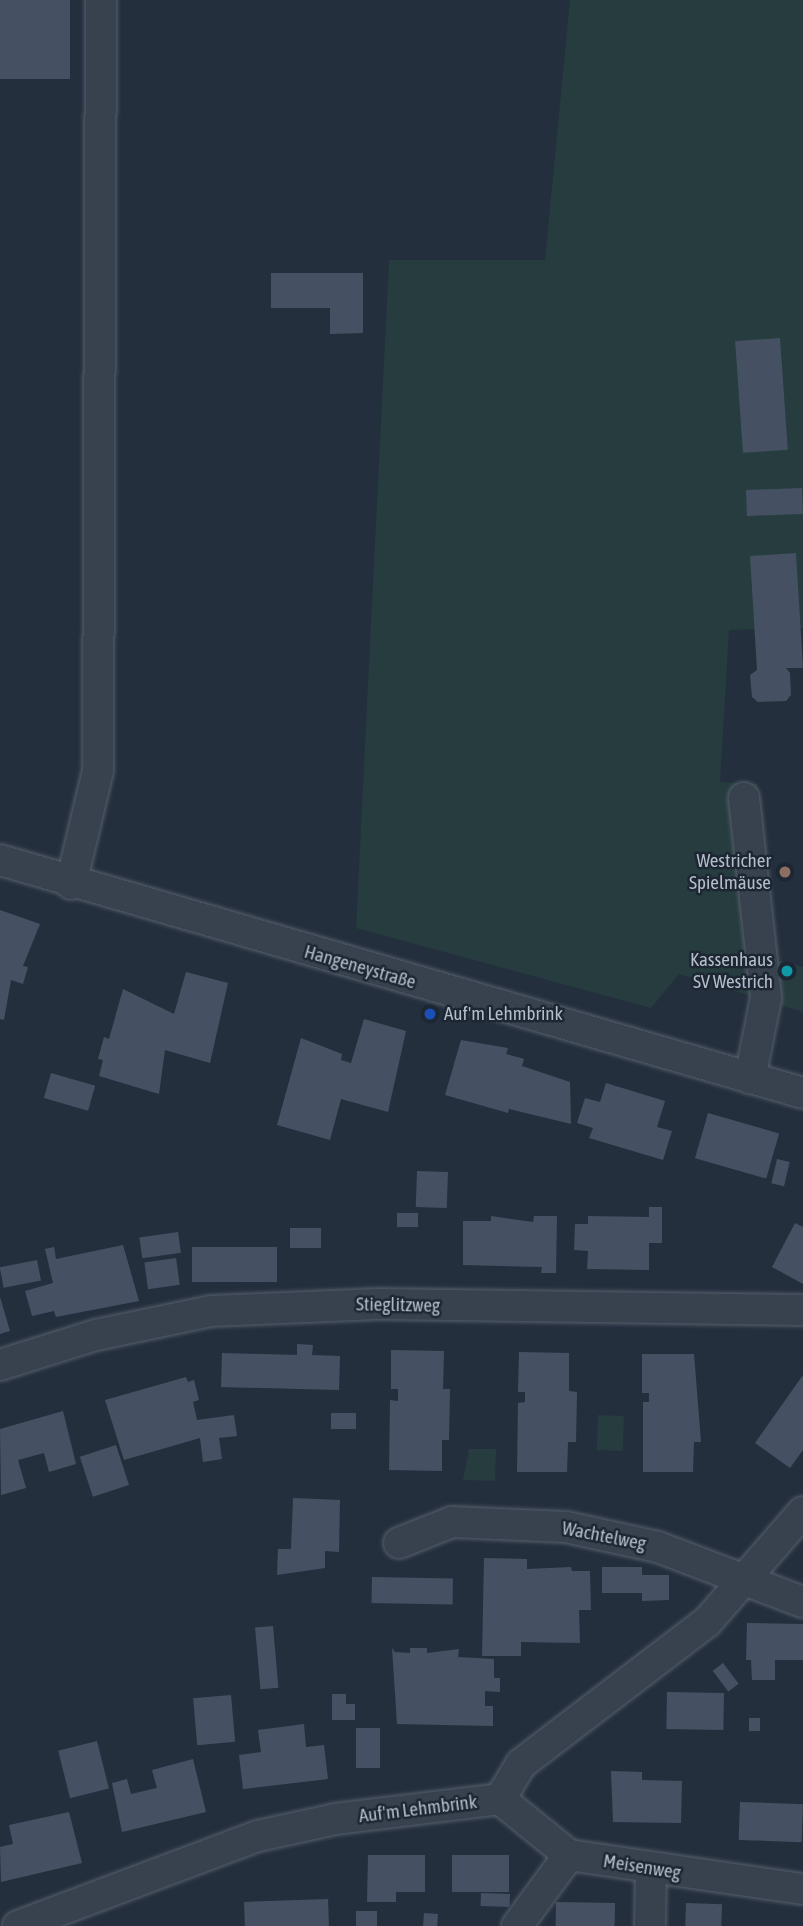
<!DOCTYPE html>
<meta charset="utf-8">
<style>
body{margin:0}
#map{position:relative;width:803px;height:1926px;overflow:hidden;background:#242f3e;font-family:"Asap Condensed",sans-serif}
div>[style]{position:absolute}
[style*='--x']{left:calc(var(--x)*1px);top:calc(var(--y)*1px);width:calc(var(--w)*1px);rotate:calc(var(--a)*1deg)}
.green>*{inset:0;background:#263c3f;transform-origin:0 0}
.building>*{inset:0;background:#455162;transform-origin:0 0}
.roads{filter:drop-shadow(0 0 2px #565f6c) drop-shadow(0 0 2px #565f6c)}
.minor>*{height:30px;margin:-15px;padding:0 15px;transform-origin:15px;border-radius:15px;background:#38414e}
.dots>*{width:19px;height:19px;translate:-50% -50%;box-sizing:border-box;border:4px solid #1d2633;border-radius:50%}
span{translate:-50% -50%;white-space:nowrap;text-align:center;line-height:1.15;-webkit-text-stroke:5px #1d2633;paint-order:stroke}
.poi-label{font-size:19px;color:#b4bcc9}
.right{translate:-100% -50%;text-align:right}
.left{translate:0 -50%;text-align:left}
.street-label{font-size:19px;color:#b4bcc9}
</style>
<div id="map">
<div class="green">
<i style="clip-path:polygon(570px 0,803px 0,803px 628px,729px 630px,720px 782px,757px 784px,777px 960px,803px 967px,803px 1012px,679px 974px,651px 1008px,356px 928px,389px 260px,545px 260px)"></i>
<i style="left:598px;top:1415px;width:26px;height:35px;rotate:2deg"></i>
<i style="clip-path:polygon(469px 1449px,496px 1449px,495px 1481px,463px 1480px)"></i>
</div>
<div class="building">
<i style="left:0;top:0;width:70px;height:79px"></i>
<i style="clip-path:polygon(271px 273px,363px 273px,363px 333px,330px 334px,330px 308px,271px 308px)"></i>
<i style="left:780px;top:338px;width:112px;height:45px;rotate:86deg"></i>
<i style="left:802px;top:488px;width:26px;height:56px;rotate:88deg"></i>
<i style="clip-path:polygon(796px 553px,803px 668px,786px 668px,790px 673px,791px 695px,786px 701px,758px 702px,752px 697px,750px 675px,757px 670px,750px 556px)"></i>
<i style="clip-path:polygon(0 910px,40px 924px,23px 966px,28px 967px,23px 984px,11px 980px,4px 1020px,0 1019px)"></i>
<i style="left:793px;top:964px;width:14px;height:13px;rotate:86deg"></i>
<i style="clip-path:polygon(186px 972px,228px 983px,210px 1063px,165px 1050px,159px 1094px,99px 1076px,103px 1060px,98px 1059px,104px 1037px,109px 1039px,123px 989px,174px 1014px)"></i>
<i style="clip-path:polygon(364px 1019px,406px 1031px,388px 1112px,341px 1099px,330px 1140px,277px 1125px,301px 1038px,342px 1054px,341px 1060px,351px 1063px)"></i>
<i style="clip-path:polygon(461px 1040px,508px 1048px,506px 1054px,524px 1059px,522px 1066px,570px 1082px,571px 1124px,509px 1109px,508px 1113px,445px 1095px)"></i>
<i style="left:51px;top:1073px;width:46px;height:26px;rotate:16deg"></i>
<i style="clip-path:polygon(606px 1083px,665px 1101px,657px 1127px,672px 1131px,663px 1160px,589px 1138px,593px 1128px,577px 1123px,585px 1098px,600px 1102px)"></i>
<i style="left:708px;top:1113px;width:74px;height:47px;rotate:16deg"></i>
<i style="left:777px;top:1159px;width:13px;height:25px;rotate:13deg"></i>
<i style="left:417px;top:1171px;width:31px;height:36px;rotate:2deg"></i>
<i style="clip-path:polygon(649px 1207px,662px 1207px,662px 1243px,649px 1243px,649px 1270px,587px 1269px,588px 1251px,574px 1250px,575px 1224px,588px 1224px,588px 1216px,649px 1217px)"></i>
<i style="left:397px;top:1213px;width:21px;height:14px"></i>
<i style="clip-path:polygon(491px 1216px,533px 1222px,534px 1216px,557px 1216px,556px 1273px,541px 1273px,542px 1267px,463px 1265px,463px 1221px,491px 1221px)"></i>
<i style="clip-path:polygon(795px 1223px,803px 1227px,803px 1284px,772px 1267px)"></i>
<i style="left:290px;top:1228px;width:31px;height:20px"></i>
<i style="left:178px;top:1232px;width:21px;height:39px;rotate:82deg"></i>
<i style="clip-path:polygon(123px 1245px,139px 1301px,56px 1317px,54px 1311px,32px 1316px,25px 1291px,53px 1283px,45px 1249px,54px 1247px,56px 1259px)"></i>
<i style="left:277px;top:1247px;width:35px;height:85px;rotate:90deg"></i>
<i style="left:176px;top:1258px;width:27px;height:32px;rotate:82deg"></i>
<i style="left:37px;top:1260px;width:21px;height:38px;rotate:79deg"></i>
<i style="clip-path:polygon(0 1297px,10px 1331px,0 1334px)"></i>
<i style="clip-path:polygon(297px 1344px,313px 1345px,312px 1355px,340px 1356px,339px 1390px,221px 1387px,222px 1353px,297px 1355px)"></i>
<i style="clip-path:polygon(391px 1350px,444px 1351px,443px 1389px,450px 1389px,449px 1440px,442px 1440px,442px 1471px,389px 1470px,390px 1400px,398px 1401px,398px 1389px,391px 1389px)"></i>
<i style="clip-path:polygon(519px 1352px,569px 1353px,569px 1391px,577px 1392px,576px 1442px,568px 1442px,567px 1472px,517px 1472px,518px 1403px,525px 1402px,525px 1392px,518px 1392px)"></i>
<i style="clip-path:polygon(642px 1354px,694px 1354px,701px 1442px,694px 1442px,693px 1472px,643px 1472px,643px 1402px,649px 1402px,649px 1393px,642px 1393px)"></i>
<i style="clip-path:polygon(803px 1375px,803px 1450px,790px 1468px,755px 1443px)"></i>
<i style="clip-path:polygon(186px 1377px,188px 1382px,194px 1380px,199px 1400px,193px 1402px,197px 1420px,234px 1415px,237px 1436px,219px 1438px,222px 1459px,203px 1462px,200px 1438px,124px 1460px,105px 1400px)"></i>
<i style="clip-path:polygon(63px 1411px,76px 1464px,49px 1472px,44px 1453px,18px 1460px,26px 1488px,1px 1495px,0 1429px)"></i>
<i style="left:331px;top:1413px;width:25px;height:16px"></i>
<i style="left:116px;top:1445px;width:42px;height:38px;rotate:72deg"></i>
<i style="clip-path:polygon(293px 1498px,340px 1500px,339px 1552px,325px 1551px,325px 1568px,277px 1575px,278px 1549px,291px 1549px)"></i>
<i style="clip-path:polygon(484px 1558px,527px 1559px,527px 1569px,571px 1567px,572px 1571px,590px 1571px,591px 1610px,579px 1610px,580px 1643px,521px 1642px,521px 1656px,482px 1656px)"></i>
<i style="clip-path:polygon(602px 1567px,642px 1567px,642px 1575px,669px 1575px,669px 1600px,642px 1601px,642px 1593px,602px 1593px)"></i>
<i style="left:372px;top:1577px;width:81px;height:26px;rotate:1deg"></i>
<i style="clip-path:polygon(747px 1623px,803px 1624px,803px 1660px,775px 1660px,775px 1680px,752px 1680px,751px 1660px,746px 1660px)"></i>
<i style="left:273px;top:1626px;width:62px;height:18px;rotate:85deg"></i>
<i style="clip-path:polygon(392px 1648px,395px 1652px,410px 1653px,410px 1648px,427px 1648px,427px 1653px,459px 1649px,458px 1657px,494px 1659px,494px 1678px,500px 1678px,500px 1692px,485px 1691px,485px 1706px,493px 1706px,493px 1726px,397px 1724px)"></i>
<i style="left:723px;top:1663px;width:26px;height:13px;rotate:53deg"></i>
<i style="left:667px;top:1692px;width:57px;height:37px;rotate:1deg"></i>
<i style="clip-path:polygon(332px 1694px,346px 1694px,346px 1704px,355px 1704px,355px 1720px,332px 1720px)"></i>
<i style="left:231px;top:1695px;width:47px;height:38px;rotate:85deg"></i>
<i style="left:749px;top:1718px;width:11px;height:13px"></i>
<i style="clip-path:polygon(304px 1724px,306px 1747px,324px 1745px,328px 1779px,243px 1789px,239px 1755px,261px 1752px,258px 1730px)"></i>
<i style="left:356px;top:1728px;width:24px;height:40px"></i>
<i style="left:97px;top:1741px;width:49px;height:40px;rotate:76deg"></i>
<i style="clip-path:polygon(193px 1759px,206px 1812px,122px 1832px,112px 1783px,127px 1779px,131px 1794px,157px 1788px,152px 1770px)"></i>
<i style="clip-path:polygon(611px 1771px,642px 1772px,642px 1780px,682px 1781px,681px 1823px,613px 1822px)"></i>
<i style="left:740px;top:1802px;width:63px;height:38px;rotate:2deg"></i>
<i style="clip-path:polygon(69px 1812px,82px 1863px,1px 1882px,0 1847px,13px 1844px,9px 1825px)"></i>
<i style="clip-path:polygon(368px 1855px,425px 1855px,425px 1892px,396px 1892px,396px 1902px,367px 1902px)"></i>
<i style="left:452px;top:1855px;width:57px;height:37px"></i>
<i style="left:481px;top:1893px;width:29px;height:13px;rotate:2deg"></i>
<i style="left:328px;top:1899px;width:27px;height:84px;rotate:88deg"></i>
<i style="left:556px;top:1902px;width:59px;height:24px;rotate:1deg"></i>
<i style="left:686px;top:1903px;width:36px;height:23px;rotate:2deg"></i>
<i style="left:356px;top:1911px;width:21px;height:15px"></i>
<i style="left:424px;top:1913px;width:14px;height:13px;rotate:4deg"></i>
</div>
<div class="roads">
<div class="minor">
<i style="--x:744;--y:798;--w:201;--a:83.7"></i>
<i style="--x:766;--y:998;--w:82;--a:101.3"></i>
<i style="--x:0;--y:860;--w:836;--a:16.18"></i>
<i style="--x:71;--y:884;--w:116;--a:-76.6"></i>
<i style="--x:98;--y:771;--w:771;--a:-89.78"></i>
<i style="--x:0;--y:1365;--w:101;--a:-17.4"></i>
<i style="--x:96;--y:1335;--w:117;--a:-11.8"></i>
<i style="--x:211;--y:1311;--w:168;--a:-2.4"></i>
<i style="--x:379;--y:1304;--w:424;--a:0.8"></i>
<i style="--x:399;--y:1543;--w:57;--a:-21.6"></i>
<i style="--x:452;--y:1522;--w:114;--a:2.5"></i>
<i style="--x:566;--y:1527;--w:94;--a:12.3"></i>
<i style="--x:658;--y:1547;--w:155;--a:20.8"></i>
<i style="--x:500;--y:1799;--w:89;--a:39.1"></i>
<i style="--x:569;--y:1855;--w:236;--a:8.3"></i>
<i style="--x:18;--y:1926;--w:256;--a:-20.6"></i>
<i style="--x:258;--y:1836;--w:79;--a:-12.4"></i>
<i style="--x:335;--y:1819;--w:166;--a:-6.9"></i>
<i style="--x:500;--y:1799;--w:41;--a:-59"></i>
<i style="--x:521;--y:1764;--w:234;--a:-37.4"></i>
<i style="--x:707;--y:1622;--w:146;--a:-48.9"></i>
<i style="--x:517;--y:1926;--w:88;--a:-53.8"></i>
<i style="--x:650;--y:1926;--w:58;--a:-89"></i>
</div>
</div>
<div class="dots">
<i style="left:785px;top:872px;background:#8d6e63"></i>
<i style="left:787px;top:971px;background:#0f9aa8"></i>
<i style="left:430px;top:1014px;background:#1a4fb4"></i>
</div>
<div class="poi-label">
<span class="right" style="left:771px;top:872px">Westricher<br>Spielmäuse</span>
<span class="right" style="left:773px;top:971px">Kassenhaus<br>SV Westrich</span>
<span class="left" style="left:444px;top:1014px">Auf'm Lehmbrink</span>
</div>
<div class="street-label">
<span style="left:360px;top:967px;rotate:16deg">Hangeneystraße</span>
<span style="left:398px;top:1305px;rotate:1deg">Stieglitzweg</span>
<span style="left:604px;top:1536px;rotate:11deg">Wachtelweg</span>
<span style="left:418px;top:1809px;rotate:-7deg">Auf'm Lehmbrink</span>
<span style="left:642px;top:1867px;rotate:9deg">Meisenweg</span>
</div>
</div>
